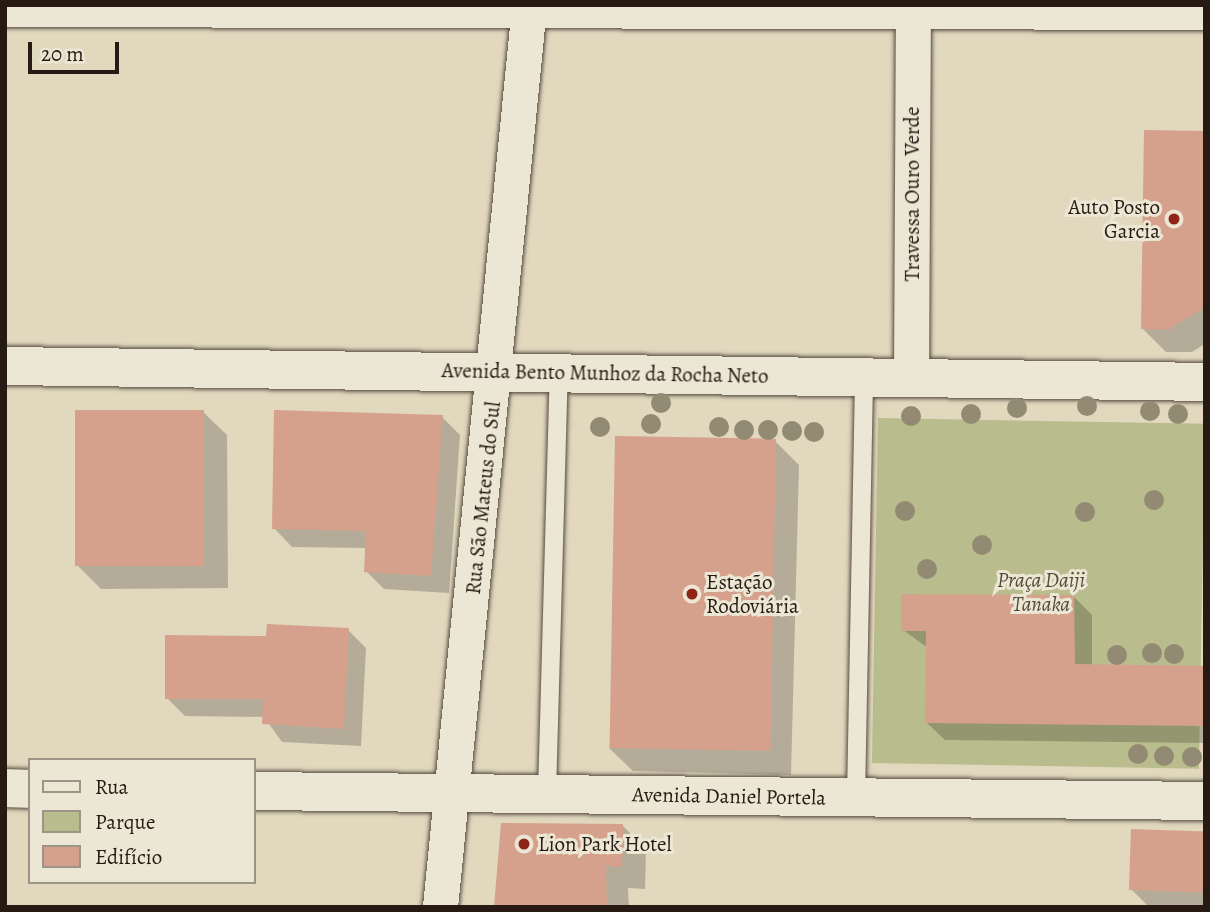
<!DOCTYPE html>
<meta charset="utf-8">
<style>
body{margin:0}
#map{position:relative;width:1210px;height:912px;overflow:hidden;background:#e1d8be;font-family:Alegreya,serif}
div>[style]{position:absolute}
[style*='--x']{left:calc(var(--x)*1px);top:calc(var(--y)*1px);width:calc(var(--w)*1px);rotate:calc(var(--a)*1deg)}
.green>*{inset:0;background:#b9bc8d;transform-origin:0 0}
.shadow>*{inset:0;background:#0003}
.building>*{inset:0;background:#d5a18c;transform-origin:0 0}
.roads{filter:drop-shadow(0 0 2px #564a3e) drop-shadow(0 0 2px #564a3e)}
.service>*{height:18px;margin:-9px;padding:0 9px;transform-origin:9px;border-radius:9px;background:#ece6d5}
.minor>*{height:35px;margin:-17.5px;padding:0 17.5px;transform-origin:17.5px;border-radius:17.5px;background:#ece6d5}
.tertiary>*{height:38px;margin:-19px;padding:0 19px;transform-origin:19px;border-radius:19px;background:#ece6d5}
.secondary>*{height:38px;margin:-19px;padding:0 19px;transform-origin:19px;border-radius:19px;background:#ece6d5}
.trees>*{width:20px;height:20px;margin:-10px;border-radius:50%;background:#938a74}
.dots>*{width:19px;height:19px;translate:-50% -50%;box-sizing:border-box;border:4px solid #ece6d5;border-radius:50%}
span{translate:-50% -50%;white-space:nowrap;text-align:center;line-height:1.15;-webkit-text-stroke:6px #ece6d5;paint-order:stroke}
.street-label{font-size:21px;color:#271a13}
.poi-label{font-size:21px;color:#271a13}
.right{translate:-100% -50%;text-align:right}
.left{translate:0 -50%;text-align:left}
.park-label{font-size:21px;color:#534b38;font-style:italic}
.frame{position:absolute;inset:0;border:7px solid #271a13;pointer-events:none}
.legend{position:absolute;left:28px;top:758px;width:228px;height:126px;box-sizing:border-box;background:#ece6d5;border:2px solid #9d9487;margin:0;padding:9px 12px;list-style:none;font-size:21px;color:#271a13}
.legend li{display:flex;align-items:center;gap:14px;height:35px}
.legend b{width:35px;border:2px solid #9d9487}
.scale{position:absolute;left:28px;top:42px;width:91px;height:32px;box-sizing:border-box;border:4px solid #271a13;border-top:0;padding-left:9px;font-size:21px;line-height:24px;white-space:nowrap;color:#271a13;-webkit-text-stroke:5px #ece6d5;paint-order:stroke}
</style>
<div id="map">
<div class="green">
<i style="left:878px;top:418px;width:327px;height:345px;rotate:1deg"></i>
</div>
<div class="shadow">
<i style="clip-path:polygon(1205px 132px,1205px 344px,1192px 352px,1166px 352px,1143px 329px)"></i>
<i style="clip-path:polygon(203px 412px,227px 435px,228px 588px,101px 589px,77px 565px)"></i>
<i style="clip-path:polygon(442px 417px,460px 435px,449px 593px,384px 589px,366px 571px,367px 548px,292px 547px,274px 528px)"></i>
<i style="clip-path:polygon(776px 442px,799px 465px,791px 775px,633px 771px,609px 748px)"></i>
<i style="clip-path:polygon(1073px 596px,1092px 615px,1092px 666px,1205px 667px,1205px 743px,945px 740px,926px 722px,928px 648px,903px 630px)"></i>
<i style="clip-path:polygon(348px 630px,366px 648px,361px 746px,282px 742px,264px 717px,185px 716px,167px 698px,268px 638px)"></i>
<i style="clip-path:polygon(623px 826px,646px 849px,645px 889px,628px 888px,629px 907px,496px 907px)"></i>
<i style="clip-path:polygon(1205px 832px,1205px 907px,1149px 907px,1132px 890px)"></i>
</div>
<div class="building">
<i style="clip-path:polygon(1144px 130px,1205px 131px,1205px 307px,1168px 330px,1141px 329px)"></i>
<i style="left:204px;top:410px;width:156px;height:129px;rotate:90deg"></i>
<i style="clip-path:polygon(274px 410px,443px 415px,431px 576px,364px 572px,366px 531px,272px 529px)"></i>
<i style="left:615px;top:436px;width:161px;height:312px;rotate:1deg"></i>
<i style="clip-path:polygon(901px 594px,1074px 595px,1075px 664px,1205px 666px,1205px 726px,925px 723px,926px 631px,901px 631px)"></i>
<i style="clip-path:polygon(267px 624px,349px 628px,344px 729px,262px 724px,263px 699px,165px 699px,165px 635px,266px 636px)"></i>
<i style="clip-path:polygon(501px 823px,623px 824px,622px 867px,606px 866px,607px 907px,494px 907px)"></i>
<i style="left:1131px;top:829px;width:74px;height:61px;rotate:2deg"></i>
</div>
<div class="roads">
<div class="service">
<i style="--x:547;--y:794;--w:421;--a:-88.4"></i>
<i style="--x:856;--y:797;--w:420;--a:-88.9"></i>
</div>
<div class="minor">
<i style="--x:5;--y:9;--w:1200;--a:0.14"></i>
<i style="--x:911;--y:378;--w:368;--a:-89.7"></i>
<i style="--x:440;--y:907;--w:906;--a:-84.36"></i>
</div>
<div class="tertiary">
<i style="--x:5;--y:788;--w:25;--a:2"></i>
<i style="--x:254;--y:791;--w:951;--a:0.6"></i>
</div>
<div class="secondary">
<i style="--x:5;--y:366;--w:1200;--a:0.76"></i>
</div>
</div>
<div class="trees">
<i style="left:661px;top:403px"></i>
<i style="left:1087px;top:406px"></i>
<i style="left:1017px;top:408px"></i>
<i style="left:1150px;top:411px"></i>
<i style="left:971px;top:414px"></i>
<i style="left:1178px;top:414px"></i>
<i style="left:911px;top:416px"></i>
<i style="left:651px;top:424px"></i>
<i style="left:600px;top:427px"></i>
<i style="left:719px;top:427px"></i>
<i style="left:744px;top:430px"></i>
<i style="left:768px;top:430px"></i>
<i style="left:792px;top:431px"></i>
<i style="left:814px;top:432px"></i>
<i style="left:1154px;top:500px"></i>
<i style="left:905px;top:511px"></i>
<i style="left:1085px;top:512px"></i>
<i style="left:982px;top:545px"></i>
<i style="left:927px;top:569px"></i>
<i style="left:1152px;top:653px"></i>
<i style="left:1174px;top:654px"></i>
<i style="left:1117px;top:655px"></i>
<i style="left:1138px;top:754px"></i>
<i style="left:1164px;top:756px"></i>
<i style="left:1192px;top:757px"></i>
</div>
<div class="dots">
<i style="left:1174px;top:219px;background:#8f2418"></i>
<i style="left:692px;top:594px;background:#8f2418"></i>
<i style="left:524px;top:844px;background:#8f2418"></i>
</div>
<div class="street-label">
<span style="left:912px;top:194px;rotate:-90deg">Travessa Ouro Verde</span>
<span style="left:605px;top:373px;rotate:1deg">Avenida Bento Munhoz da Rocha Neto</span>
<span style="left:483px;top:498px;rotate:-84deg">Rua São Mateus do Sul</span>
<span style="left:729px;top:796px;rotate:1deg">Avenida Daniel Portela</span>
</div>
<div class="poi-label">
<span class="right" style="left:1160px;top:219px">Auto Posto<br>Garcia</span>
<span class="left" style="left:706px;top:594px">Estação<br>Rodoviária</span>
<span class="left" style="left:538px;top:844px">Lion Park Hotel</span>
</div>
<div class="park-label">
<span style="left:1041px;top:592px">Praça Daiji<br>Tanaka</span>
</div>
<div class="frame"></div>
<ul class="legend">
<li><b style="height:9px;background:#ece6d5"></b>Rua</li>
<li><b style="height:19px;background:#b9bc8d"></b>Parque</li>
<li><b style="height:19px;background:#d5a18c"></b>Edifício</li>
</ul>
<div class="scale">20 m</div>
</div>
